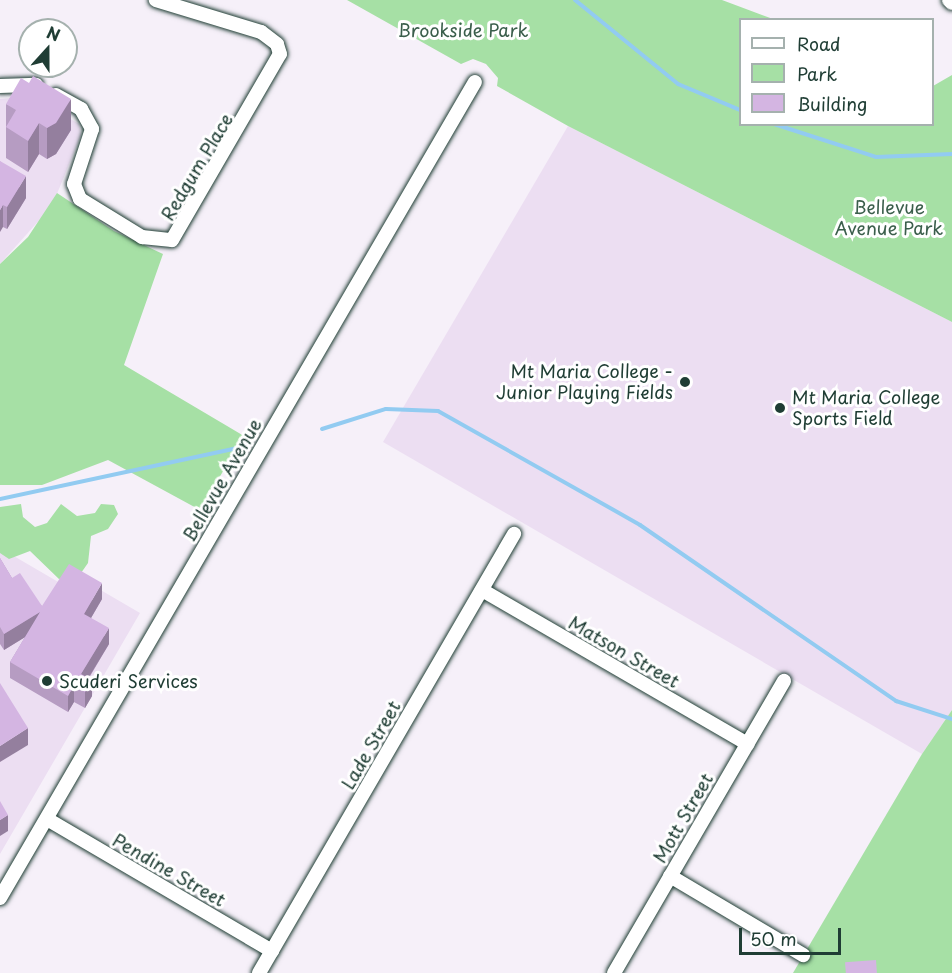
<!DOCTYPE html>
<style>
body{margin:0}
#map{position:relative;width:952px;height:973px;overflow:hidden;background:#f6f0f9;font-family:"Playpen Sans",sans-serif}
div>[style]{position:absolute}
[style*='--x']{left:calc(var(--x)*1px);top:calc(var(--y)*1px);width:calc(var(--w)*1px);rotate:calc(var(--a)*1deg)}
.built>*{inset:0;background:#ecdef2}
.green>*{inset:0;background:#a6e0a5}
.stream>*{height:4px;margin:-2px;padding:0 2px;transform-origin:2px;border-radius:2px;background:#92cbf1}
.roads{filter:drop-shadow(0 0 2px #1f3d34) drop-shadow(0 0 2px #1f3d34)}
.minor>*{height:14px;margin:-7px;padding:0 7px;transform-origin:7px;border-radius:7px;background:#fff}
.wall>*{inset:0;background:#b69cc2}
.shaded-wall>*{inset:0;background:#947f9e}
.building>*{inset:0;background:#d4b5e2;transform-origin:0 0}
.dots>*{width:16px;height:16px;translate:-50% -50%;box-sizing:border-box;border:3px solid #fff;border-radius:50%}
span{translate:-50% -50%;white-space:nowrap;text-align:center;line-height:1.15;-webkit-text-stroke:6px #fff;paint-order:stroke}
.park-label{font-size:18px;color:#3a5e4b}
.street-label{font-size:18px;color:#1f3d34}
.poi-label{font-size:18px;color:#1f3d34}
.right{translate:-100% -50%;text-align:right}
.left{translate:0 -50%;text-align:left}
.legend{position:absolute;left:739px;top:18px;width:195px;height:108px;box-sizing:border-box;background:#fff;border:2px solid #a5b1ae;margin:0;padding:8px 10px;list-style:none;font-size:18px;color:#1f3d34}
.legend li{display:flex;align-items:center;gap:12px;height:30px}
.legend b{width:30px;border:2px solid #a5b1ae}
.north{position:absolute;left:18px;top:18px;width:60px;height:60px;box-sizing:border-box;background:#fff;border:2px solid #a5b1ae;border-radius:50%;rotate:21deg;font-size:16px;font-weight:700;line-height:24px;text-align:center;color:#1f3d34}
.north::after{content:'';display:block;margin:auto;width:21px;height:27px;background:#1f3d34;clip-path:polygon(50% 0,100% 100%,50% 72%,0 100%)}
.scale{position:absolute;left:739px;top:928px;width:102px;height:27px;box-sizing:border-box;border:3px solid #1f3d34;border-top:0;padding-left:8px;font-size:18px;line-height:21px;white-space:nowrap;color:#1f3d34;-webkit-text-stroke:4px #fff;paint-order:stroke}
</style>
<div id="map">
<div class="built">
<i style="clip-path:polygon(31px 96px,79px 124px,81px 135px,52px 206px,0 264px,0 99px)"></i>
<i style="clip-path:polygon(568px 126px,952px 322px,952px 710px,922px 754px,383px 442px)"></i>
<i style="clip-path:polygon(0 548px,60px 583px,68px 571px,140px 613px,0 854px)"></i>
</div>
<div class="green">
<i style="clip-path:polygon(347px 0,722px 0,773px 19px,740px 20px,740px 124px,932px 124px,933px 86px,952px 75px,952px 322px,568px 126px,497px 86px,498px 78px,486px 64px,473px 59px,461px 64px)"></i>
<i style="clip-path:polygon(57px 193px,114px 231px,163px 254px,124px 365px,244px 436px,200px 510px,108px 460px,42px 485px,0 485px,0 264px,28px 237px)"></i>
<i style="clip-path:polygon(21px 504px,23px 517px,35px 527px,47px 523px,61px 504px,77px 516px,95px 513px,101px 504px,114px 505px,118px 514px,108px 529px,91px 536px,88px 563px,81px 573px,59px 579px,30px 551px,9px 559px,0 553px,0 507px)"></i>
<i style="clip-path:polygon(952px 710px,952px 973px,793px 973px,922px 754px)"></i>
</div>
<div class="stream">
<i style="--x:575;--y:0;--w:133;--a:39.2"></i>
<i style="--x:678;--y:84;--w:67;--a:22.8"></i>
<i style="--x:774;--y:124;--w:107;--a:17.9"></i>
<i style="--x:876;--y:157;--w:76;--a:-2.3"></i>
<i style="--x:322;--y:429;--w:67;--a:-17.4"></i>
<i style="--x:386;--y:409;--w:52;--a:2.2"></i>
<i style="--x:438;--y:411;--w:232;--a:29.4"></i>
<i style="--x:640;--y:525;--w:311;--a:34.5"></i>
<i style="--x:896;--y:701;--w:59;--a:17.8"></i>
<i style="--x:0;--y:499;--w:249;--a:-12.1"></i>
</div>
<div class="roads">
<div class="minor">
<i style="--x:949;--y:0;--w:4;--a:45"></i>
<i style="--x:0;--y:86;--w:36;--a:-2"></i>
<i style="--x:56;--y:95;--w:29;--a:29"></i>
<i style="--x:81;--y:109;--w:23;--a:61"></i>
<i style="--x:92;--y:129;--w:58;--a:108.1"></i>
<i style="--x:74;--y:184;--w:16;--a:68"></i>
<i style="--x:80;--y:199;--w:73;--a:31.5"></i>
<i style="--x:142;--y:237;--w:30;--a:6"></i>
<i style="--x:172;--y:240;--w:215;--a:-59.9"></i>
<i style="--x:280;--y:54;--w:10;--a:-107"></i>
<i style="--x:277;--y:44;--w:20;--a:-143"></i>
<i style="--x:261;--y:32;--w:110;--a:-163.1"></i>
<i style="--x:482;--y:590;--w:307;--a:30.1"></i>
<i style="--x:47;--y:819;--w:261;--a:30.4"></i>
<i style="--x:670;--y:876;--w:155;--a:30.7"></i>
<i style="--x:0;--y:898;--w:944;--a:-59.8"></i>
<i style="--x:259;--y:973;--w:508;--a:-59.85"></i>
<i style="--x:614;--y:973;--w:338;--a:-59.8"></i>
</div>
</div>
<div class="wall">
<i style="clip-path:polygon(6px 104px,71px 130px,56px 154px,47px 159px,39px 154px,28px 172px,6px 158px)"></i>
<i style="clip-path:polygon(0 161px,26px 198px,7px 229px,3px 227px)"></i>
<i style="clip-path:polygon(0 558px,12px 578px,42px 606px,102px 599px,91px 618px,109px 644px,89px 678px,92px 696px,85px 708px,74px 702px,68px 712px,10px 678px,10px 662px,25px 637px,4px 650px,0 644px)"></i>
</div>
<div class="shaded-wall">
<i style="clip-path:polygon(71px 99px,71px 130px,56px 154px,47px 159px,47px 128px)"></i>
<i style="clip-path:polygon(39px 123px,39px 154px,28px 172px,28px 141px)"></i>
<i style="clip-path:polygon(26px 176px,26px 198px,7px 229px,7px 207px)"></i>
<i style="clip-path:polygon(3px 205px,3px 227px,0 232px,0 210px)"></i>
<i style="clip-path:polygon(102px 583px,102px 599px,84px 630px,84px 614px)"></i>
<i style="clip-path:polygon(40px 612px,40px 628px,4px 650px,4px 634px)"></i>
<i style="clip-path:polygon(109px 628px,109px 644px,81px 690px,81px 674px)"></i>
<i style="clip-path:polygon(92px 680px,92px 696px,85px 708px,85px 692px)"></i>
<i style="clip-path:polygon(74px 685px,74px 702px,68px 712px,68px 696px)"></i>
<i style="clip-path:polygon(28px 728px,28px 745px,0 762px,0 746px)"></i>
<i style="clip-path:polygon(8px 815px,8px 831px,0 836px,0 820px)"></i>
</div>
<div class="building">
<i style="clip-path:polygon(33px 76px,71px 99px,56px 123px,47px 128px,39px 123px,28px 141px,6px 127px,16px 110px,6px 104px,21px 78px,29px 83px)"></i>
<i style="clip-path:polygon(0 161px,26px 176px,7px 207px,3px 205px,0 210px)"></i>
<i style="clip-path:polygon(0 558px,12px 578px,20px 573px,42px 606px,69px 564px,102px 583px,84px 614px,109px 628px,81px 674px,92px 680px,85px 692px,74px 685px,68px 696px,10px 662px,40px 612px,4px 634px,0 627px)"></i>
<i style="clip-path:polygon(0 683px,28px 728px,0 746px)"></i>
<i style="clip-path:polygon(0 801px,8px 815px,0 820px)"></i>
<i style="left:876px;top:960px;width:13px;height:31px;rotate:86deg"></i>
</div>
<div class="dots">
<i style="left:685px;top:382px;background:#1f3d34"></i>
<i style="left:780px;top:408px;background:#1f3d34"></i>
<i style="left:47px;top:681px;background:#1f3d34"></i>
</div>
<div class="park-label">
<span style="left:463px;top:30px">Brookside Park</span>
<span style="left:889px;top:218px">Bellevue<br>Avenue Park</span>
</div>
<div class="street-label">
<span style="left:197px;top:167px;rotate:-59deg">Redgum Place</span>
<span style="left:222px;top:480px;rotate:-60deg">Bellevue Avenue</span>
<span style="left:624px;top:652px;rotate:30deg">Matson Street</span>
<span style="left:371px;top:745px;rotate:-60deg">Lade Street</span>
<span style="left:683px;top:818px;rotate:-60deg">Mott Street</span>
<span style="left:169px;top:870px;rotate:30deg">Pendine Street</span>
</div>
<div class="poi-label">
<span class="right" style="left:673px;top:382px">Mt Maria College -<br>Junior Playing Fields</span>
<span class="left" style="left:792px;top:408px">Mt Maria College<br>Sports Field</span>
<span class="left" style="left:59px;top:681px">Scuderi Services</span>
</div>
<ul class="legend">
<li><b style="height:8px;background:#fff"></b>Road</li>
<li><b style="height:16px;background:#a6e0a5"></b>Park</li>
<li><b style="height:16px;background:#d4b5e2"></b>Building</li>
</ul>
<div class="north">N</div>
<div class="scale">50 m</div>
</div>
